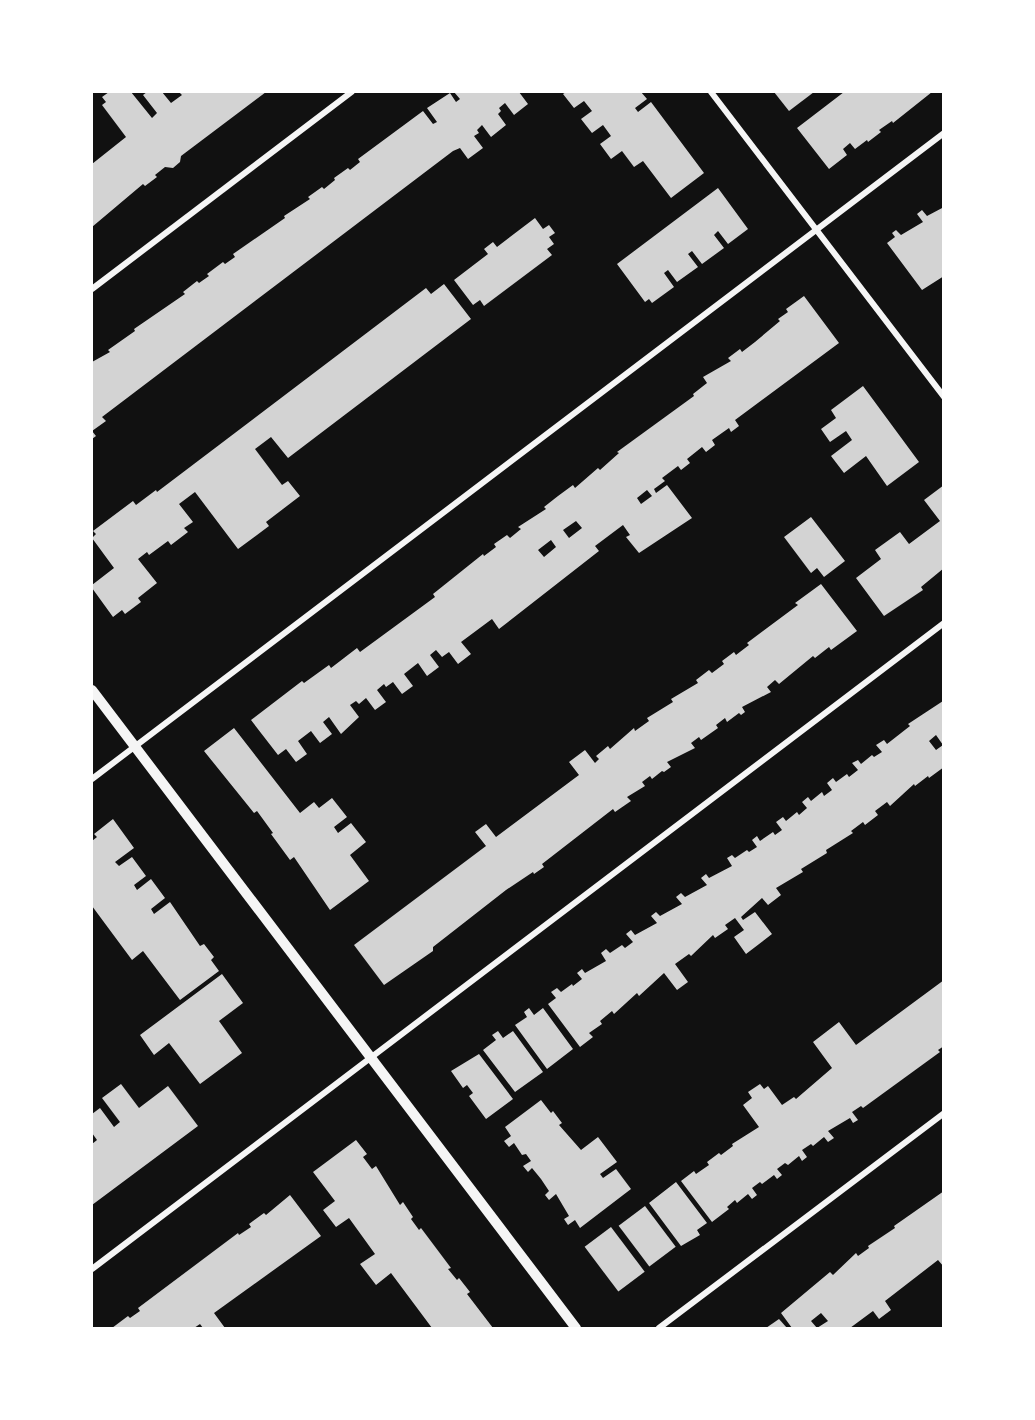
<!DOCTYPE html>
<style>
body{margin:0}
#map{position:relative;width:1035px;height:1420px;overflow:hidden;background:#111;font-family:"Roboto Condensed",sans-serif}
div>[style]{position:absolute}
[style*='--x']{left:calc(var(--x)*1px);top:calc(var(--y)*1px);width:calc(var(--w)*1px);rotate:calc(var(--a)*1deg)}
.building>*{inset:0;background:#d3d3d3;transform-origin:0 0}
.minor>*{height:6px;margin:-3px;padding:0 3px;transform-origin:3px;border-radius:3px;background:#f5f5f5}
.tertiary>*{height:10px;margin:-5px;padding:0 5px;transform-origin:5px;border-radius:5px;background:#f5f5f5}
span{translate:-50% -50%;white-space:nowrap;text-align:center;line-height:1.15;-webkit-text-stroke:6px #fff;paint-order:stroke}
.frame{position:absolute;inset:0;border:93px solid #fff;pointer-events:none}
</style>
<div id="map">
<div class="building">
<i style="clip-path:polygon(109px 92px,131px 92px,152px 118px,157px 113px,143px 95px,147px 92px,162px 92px,171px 103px,182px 95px,179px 92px,266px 92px,181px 156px,180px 162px,173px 168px,165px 167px,155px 175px,157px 177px,145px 186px,143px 184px,92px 227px,92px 164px,126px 137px,102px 105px,106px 102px,102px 97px)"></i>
<i style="clip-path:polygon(454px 92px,519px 92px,528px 104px,514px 115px,505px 103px,499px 108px,501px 111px,498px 114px,506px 125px,491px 137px,482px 125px,477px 130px,479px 133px,474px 136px,483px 148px,468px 159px,460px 148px,453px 151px,102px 417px,106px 421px,92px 431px,96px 436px,92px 439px,92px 362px,110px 352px,108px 350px,135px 331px,134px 329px,185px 294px,183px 292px,197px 281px,199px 283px,209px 276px,207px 274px,223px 262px,225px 264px,235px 257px,233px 254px,285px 218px,284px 216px,310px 199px,308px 197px,322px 187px,324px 189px,335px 180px,334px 178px,348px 168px,350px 170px,360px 162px,358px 159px,423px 111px,433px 124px,437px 122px,427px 108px,450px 93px,456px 102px,460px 99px)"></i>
<i style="clip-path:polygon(566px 92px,641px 92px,647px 99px,635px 108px,638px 112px,651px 102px,704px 173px,671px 198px,643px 161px,634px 167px,622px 151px,611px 159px,600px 144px,611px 136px,603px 125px,592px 133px,581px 119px,592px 111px,584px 101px,574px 108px,563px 94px)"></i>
<i style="clip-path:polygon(774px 92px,814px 92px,789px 111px)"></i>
<i style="clip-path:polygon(844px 92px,932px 92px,893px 123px,892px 121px,879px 130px,881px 132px,868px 142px,867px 140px,855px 149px,850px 143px,843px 149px,847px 155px,829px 169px,797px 128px)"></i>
<i style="clip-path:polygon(718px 188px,748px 229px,728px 244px,718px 231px,714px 235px,724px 248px,702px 264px,692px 251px,688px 254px,698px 267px,677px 282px,668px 270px,664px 273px,674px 287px,652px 303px,649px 299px,645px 302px,617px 264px)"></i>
<i style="clip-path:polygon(944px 207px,944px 276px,922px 290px,887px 243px,895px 237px,892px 233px,896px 230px,901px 235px,923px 222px,917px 214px,922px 210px,927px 216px)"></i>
<i style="clip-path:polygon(535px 218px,543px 229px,549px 225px,555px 233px,549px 237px,554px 244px,547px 249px,552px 255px,484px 306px,480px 300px,473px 305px,454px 280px,488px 254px,484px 249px,493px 242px,497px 247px)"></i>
<i style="clip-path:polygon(444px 284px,471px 319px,288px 458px,271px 437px,255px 449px,282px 485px,288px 481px,300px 496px,266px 522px,269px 526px,238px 549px,195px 492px,179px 504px,193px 522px,184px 528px,188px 532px,171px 545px,168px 541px,149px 555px,147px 552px,138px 559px,157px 583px,138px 598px,141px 602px,125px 614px,122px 610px,113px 617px,92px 588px,92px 585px,114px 568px,92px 538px,96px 534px,93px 531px,133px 501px,136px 505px,156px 490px,157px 492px,426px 288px,431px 294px)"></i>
<i style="clip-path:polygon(evenodd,804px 296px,839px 343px,735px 420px,739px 426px,731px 432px,729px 428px,712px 440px,715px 445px,706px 452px,702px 447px,687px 459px,690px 463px,681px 470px,678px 466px,662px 478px,665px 481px,654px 489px,656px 493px,667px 485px,692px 518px,639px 553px,626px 537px,630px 535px,623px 525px,595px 546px,599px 551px,499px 629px,492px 619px,461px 642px,471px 654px,458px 664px,449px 652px,442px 657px,436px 650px,430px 655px,439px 667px,427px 676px,418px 663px,404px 674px,413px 686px,402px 694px,393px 682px,386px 687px,384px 684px,377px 690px,386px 702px,375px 710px,366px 698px,359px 704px,356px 701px,350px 705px,359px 717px,341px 734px,329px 717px,323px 722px,332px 734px,320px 743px,311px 731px,298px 741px,307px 754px,296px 762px,286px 749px,278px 755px,251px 720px,302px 681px,304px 683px,329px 665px,331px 668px,357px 648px,360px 652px,435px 597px,433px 594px,483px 554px,484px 556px,496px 547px,494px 544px,507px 535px,510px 538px,521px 529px,518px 527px,546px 509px,544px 507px,558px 496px,573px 485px,575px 488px,598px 468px,600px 470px,619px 453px,617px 452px,694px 396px,693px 394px,707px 383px,703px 377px,731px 361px,728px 358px,740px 349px,742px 352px,755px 342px,780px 321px,778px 319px,788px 312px,786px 309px,804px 296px,647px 490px,652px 496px,641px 504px,637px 498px,647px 490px,804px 296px,576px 521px,582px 528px,569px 538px,563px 530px,576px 521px,804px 296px,551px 540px,556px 547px,544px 557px,538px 550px,551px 540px)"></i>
<i style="clip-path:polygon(863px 386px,919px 462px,887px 486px,866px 456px,844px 473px,831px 456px,852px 440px,846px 431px,830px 442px,821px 429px,836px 418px,831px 410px)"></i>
<i style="clip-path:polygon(944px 485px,944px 568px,921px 587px,923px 590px,884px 616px,856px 578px,881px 559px,875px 550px,900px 532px,909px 544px,940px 521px,924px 500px)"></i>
<i style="clip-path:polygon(811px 517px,845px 561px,824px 577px,817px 568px,811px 573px,784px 537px)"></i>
<i style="clip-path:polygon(821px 584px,857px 631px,831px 650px,829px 647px,815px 658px,813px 656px,779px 684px,775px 680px,767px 687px,771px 692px,742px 707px,745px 712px,741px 715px,739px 713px,727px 722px,725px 718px,716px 725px,718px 728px,701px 740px,699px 737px,691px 743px,695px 748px,667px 762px,671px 767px,664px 772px,662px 771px,652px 779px,650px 776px,642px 782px,645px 786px,627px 797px,631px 801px,615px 812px,613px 809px,542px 864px,544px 867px,534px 874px,533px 872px,506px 890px,433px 947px,433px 951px,384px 985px,354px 945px,486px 846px,475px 832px,486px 824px,496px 837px,579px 775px,569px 762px,585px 750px,595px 763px,599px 759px,596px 756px,608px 746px,610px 749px,634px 728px,635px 731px,649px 721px,647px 718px,673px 702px,671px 699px,698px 683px,696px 680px,709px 670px,712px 673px,724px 664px,722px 661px,734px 652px,736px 655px,749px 645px,747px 643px,798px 605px,795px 603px)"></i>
<i style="clip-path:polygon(evenodd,943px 701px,944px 767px,929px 778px,928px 776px,915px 786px,914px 784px,890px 806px,887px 802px,875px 811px,878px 815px,865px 825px,863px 822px,851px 831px,853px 833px,826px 850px,827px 853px,801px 869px,803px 872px,776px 888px,781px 895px,768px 905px,762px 898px,741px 917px,743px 920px,755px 912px,772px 934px,746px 954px,734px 937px,744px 930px,735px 918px,725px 925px,728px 929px,715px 938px,713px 935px,691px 956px,689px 954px,675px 964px,688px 982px,677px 990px,664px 973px,639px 996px,637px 993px,614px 1014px,612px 1011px,600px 1021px,602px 1024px,589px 1033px,593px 1037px,580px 1047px,548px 1004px,556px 998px,551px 992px,557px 988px,561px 992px,572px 984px,573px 986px,582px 979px,577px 973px,582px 969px,585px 973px,606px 961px,601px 953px,606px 949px,610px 953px,622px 945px,625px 948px,633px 942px,626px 934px,631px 930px,635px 935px,657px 923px,651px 916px,656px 912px,660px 916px,682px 904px,676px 897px,681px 893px,685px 897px,707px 885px,701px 878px,706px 874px,709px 878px,732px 866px,727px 858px,732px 855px,735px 858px,747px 850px,749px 852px,757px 847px,752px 840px,757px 836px,760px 841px,773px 832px,775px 835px,782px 830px,776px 822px,783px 817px,786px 821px,797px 812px,799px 815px,807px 808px,802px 802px,808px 797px,811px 801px,822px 792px,824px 796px,832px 790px,827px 783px,833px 778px,836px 782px,847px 774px,849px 777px,858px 770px,852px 763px,858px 760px,861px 764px,872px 755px,874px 757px,882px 752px,876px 745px,884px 740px,887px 744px,910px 726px,908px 724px,943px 701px,936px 735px,943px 745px,936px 750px,929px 741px,936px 735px)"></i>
<i style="clip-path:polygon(234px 728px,300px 813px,314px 802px,319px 808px,332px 798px,347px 817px,334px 827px,338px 833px,351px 823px,366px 842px,350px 855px,369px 881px,330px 910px,294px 857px,290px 860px,271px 834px,273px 833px,257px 811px,254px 813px,204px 751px)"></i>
<i style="clip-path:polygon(113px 819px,134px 848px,115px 862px,119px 866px,132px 857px,146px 876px,134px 885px,137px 890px,151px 879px,165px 898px,151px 909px,154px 914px,170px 902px,200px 946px,204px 944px,214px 957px,211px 960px,219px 971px,180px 1000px,143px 951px,132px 960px,92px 906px,92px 841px,97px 837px,94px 834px)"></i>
<i style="clip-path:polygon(222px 974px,243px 1003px,219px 1021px,242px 1053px,200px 1084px,169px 1043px,154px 1055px,140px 1035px)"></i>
<i style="clip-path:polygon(944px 980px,944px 1046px,938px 1050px,940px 1052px,863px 1108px,861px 1106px,852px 1112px,858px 1120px,853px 1123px,850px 1118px,828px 1131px,834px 1138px,828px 1142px,824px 1137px,813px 1146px,811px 1144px,802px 1150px,807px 1157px,802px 1161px,799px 1156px,788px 1165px,785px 1163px,777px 1169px,782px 1175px,777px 1179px,774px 1175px,762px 1184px,760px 1182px,752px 1188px,757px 1195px,752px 1199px,748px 1194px,737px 1203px,735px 1200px,727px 1207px,729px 1209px,712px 1222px,681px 1181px,694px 1171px,696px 1174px,709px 1165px,707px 1162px,719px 1153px,721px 1155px,733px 1146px,732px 1144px,759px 1127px,743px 1105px,752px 1098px,748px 1092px,760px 1084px,764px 1089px,768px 1086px,782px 1105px,794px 1097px,796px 1099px,832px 1068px,813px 1042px,839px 1022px,856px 1045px)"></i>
<i style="clip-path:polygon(529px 1008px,534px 1015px,543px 1008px,573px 1049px,547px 1069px,515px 1025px,527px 1017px,524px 1012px)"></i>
<i style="clip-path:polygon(498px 1031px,503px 1038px,513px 1031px,543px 1072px,515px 1092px,483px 1050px,496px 1040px,492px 1035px)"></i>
<i style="clip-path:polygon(479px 1054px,513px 1099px,486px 1119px,469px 1096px,473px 1093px,467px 1085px,463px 1088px,451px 1071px)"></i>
<i style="clip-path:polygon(121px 1084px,139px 1108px,168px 1086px,198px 1126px,92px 1205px,92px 1144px,97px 1140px,92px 1133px,92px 1114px,100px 1108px,114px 1127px,120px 1122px,102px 1098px)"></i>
<i style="clip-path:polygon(541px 1100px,551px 1113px,553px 1111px,562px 1123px,559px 1125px,581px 1150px,598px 1137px,617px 1162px,600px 1174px,603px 1178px,616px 1169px,631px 1189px,580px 1228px,575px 1220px,568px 1225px,564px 1219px,569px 1216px,556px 1194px,549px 1200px,545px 1195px,549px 1191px,541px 1179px,532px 1168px,528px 1172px,523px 1166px,531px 1161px,526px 1154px,522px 1155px,514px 1143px,509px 1147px,504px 1141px,511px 1136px,505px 1127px)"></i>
<i style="clip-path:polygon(356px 1140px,367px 1154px,363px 1157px,372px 1169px,376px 1166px,400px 1205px,403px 1202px,413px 1217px,411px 1219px,419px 1230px,421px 1228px,451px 1268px,448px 1269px,457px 1280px,459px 1278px,470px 1292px,467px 1294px,493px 1328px,432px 1328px,391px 1273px,376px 1285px,360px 1264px,375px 1254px,349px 1218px,336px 1227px,323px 1210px,335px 1201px,313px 1172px)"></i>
<i style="clip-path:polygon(676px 1182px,707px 1223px,697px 1230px,700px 1235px,681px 1246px,649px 1203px)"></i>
<i style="clip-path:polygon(944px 1191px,944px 1267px,938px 1260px,885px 1301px,891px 1310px,879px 1319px,873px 1311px,850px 1328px,817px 1328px,828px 1321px,821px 1313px,811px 1321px,817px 1328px,792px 1328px,781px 1313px,830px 1272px,833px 1275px,856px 1253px,858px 1256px,869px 1248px,868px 1246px,895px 1228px,894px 1226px)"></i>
<i style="clip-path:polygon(290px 1195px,321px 1236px,214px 1313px,225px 1328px,203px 1328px,200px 1324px,194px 1328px,112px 1328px,128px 1316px,130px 1318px,140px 1311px,138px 1308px,238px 1233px,239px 1235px,251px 1227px,249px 1224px,264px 1213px,266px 1215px)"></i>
<i style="left:645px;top:1206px;width:51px;height:33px;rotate:53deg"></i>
<i style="left:611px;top:1227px;width:56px;height:33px;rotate:53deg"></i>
<i style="clip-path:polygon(779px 1319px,787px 1328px,766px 1328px)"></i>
</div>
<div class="minor">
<i style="--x:711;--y:92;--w:384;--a:52.6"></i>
<i style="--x:92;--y:289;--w:326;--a:-37.2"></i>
<i style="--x:92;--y:779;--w:1069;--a:-37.17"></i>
<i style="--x:92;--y:1269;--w:1069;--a:-37.17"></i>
<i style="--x:659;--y:1328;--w:357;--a:-37"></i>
</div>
<div class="tertiary">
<i style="--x:92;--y:690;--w:801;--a:52.82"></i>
</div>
<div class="frame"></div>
</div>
